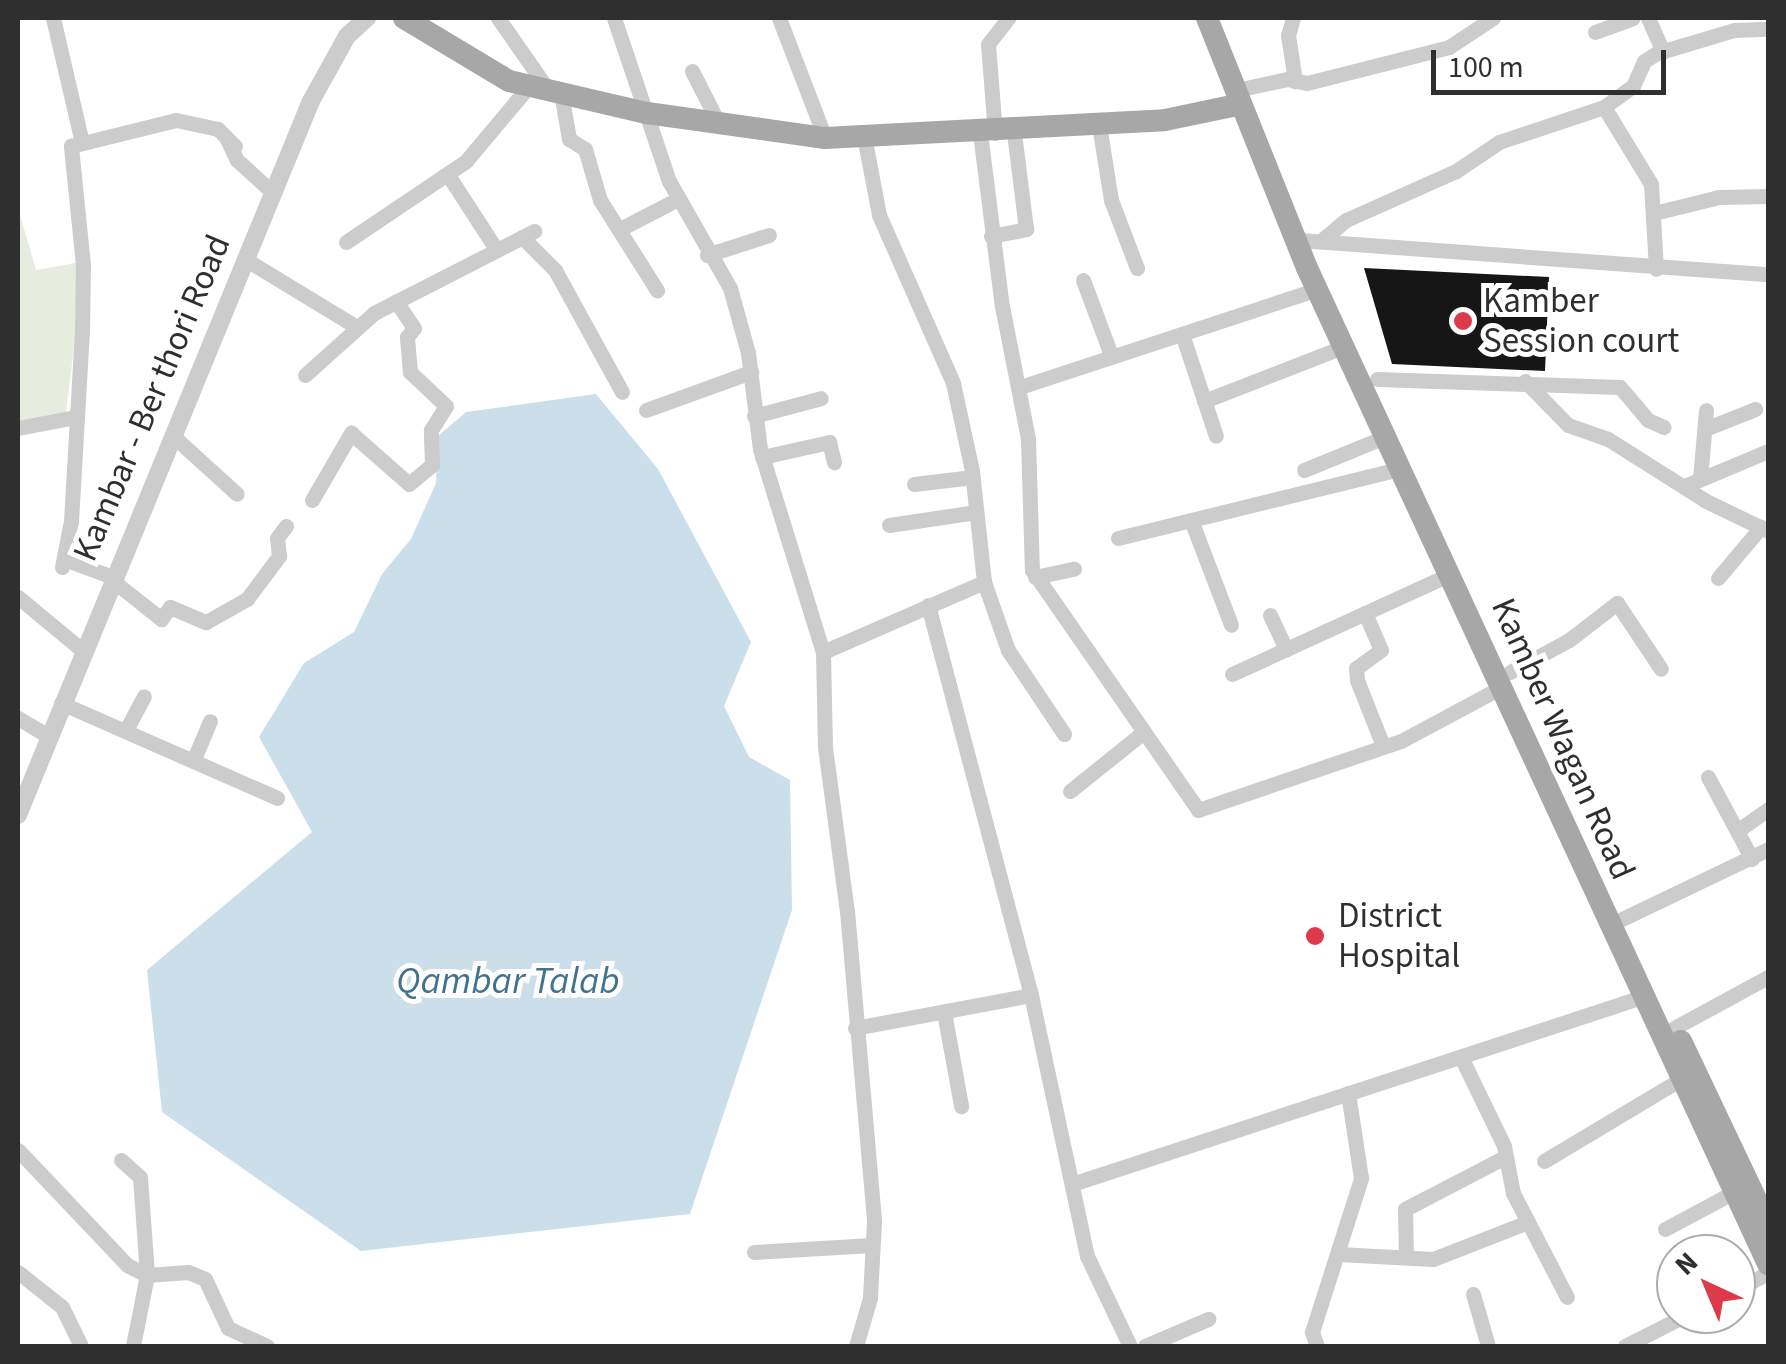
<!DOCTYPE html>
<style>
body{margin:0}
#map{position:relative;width:1786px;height:1364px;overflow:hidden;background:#fff;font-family:"Source Sans 3",sans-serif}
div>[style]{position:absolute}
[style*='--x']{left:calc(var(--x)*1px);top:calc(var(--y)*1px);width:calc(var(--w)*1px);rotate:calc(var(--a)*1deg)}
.green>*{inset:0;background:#e6ecde}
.water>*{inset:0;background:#cbdfeb}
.building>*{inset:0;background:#161616}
.minor>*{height:15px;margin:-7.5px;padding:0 7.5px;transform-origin:7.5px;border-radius:7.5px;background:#ccc}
.tertiary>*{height:18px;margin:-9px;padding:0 9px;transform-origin:9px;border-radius:9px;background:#ccc}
.primary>*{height:22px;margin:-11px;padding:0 11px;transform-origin:11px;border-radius:11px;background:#a7a7a7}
.dots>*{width:28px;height:28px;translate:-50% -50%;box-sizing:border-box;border:5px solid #fff;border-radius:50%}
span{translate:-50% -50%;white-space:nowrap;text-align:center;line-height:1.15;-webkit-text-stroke:10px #fff;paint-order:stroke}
.poi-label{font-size:35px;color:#2f2f2f}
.left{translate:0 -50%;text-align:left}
.street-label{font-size:35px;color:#2f2f2f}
.water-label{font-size:38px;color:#41738e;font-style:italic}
.frame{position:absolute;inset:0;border:20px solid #2f2f2f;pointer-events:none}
.north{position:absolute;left:1656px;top:1234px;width:100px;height:100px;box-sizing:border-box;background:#fff;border:2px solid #acacac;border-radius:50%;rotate:316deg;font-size:28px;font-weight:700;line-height:40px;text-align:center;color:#2f2f2f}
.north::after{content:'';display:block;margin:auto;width:35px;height:45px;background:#dd3b4c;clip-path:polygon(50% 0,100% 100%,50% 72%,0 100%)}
.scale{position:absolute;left:1431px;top:50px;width:235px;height:45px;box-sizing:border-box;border:5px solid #2f2f2f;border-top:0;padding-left:12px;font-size:30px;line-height:35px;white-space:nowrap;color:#2f2f2f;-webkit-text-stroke:8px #fff;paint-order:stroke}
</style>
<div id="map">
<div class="green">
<i style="clip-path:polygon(18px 208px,36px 270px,76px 263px,78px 315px,66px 412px,18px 423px)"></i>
</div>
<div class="water">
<i style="clip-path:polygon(596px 394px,658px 469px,751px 642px,724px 706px,749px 757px,790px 780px,792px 910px,690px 1214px,361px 1251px,162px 1112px,147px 970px,312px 832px,259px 737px,304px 663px,354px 632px,382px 574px,411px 539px,436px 483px,438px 436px,466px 412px)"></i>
</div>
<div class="building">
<i style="clip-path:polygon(1364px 268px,1549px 277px,1545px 371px,1392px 364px)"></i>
</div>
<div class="minor">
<i style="--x:53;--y:18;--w:128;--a:76.9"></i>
<i style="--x:498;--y:18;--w:89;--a:55.1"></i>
<i style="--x:614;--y:18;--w:172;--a:71.4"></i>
<i style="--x:669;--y:181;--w:123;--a:60.3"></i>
<i style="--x:730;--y:288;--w:67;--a:74.5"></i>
<i style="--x:748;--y:353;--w:97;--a:82.9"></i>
<i style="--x:760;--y:449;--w:213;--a:72.8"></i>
<i style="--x:823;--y:652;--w:95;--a:88.8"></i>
<i style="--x:825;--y:747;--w:165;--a:82.4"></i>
<i style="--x:847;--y:911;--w:311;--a:85"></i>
<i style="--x:874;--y:1221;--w:77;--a:93"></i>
<i style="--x:870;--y:1298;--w:50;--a:106.3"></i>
<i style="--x:779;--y:18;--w:129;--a:69"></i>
<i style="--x:1293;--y:18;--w:18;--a:106"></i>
<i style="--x:1288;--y:35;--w:47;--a:81.3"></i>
<i style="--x:1648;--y:18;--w:37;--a:66"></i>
<i style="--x:1595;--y:32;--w:40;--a:-20.2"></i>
<i style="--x:692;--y:71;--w:57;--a:63"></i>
<i style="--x:1232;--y:91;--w:56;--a:-12.3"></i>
<i style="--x:1287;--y:79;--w:20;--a:11"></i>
<i style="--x:1307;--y:83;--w:146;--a:-14.2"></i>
<i style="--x:1449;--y:47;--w:53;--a:-33.4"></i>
<i style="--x:561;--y:93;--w:47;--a:80.1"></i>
<i style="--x:569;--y:139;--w:19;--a:32"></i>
<i style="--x:585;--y:149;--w:53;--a:73.6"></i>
<i style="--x:600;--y:200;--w:107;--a:57.7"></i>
<i style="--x:1604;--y:107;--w:90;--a:58.6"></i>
<i style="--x:1651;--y:184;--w:85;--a:86.6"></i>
<i style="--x:1099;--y:125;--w:76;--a:80.9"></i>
<i style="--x:1111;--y:200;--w:73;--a:69.1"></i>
<i style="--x:980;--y:133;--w:174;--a:82.8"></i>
<i style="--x:1002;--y:306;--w:135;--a:78.9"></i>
<i style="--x:1028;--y:438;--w:132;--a:88.3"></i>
<i style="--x:1032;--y:570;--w:292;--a:55.3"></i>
<i style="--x:1198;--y:810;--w:214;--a:-18.8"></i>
<i style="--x:1401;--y:741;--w:112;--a:-28.2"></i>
<i style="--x:995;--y:133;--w:89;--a:-94.5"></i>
<i style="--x:988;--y:44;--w:33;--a:-52"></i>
<i style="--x:864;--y:136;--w:80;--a:79.2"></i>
<i style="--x:879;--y:215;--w:184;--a:66.2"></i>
<i style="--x:953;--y:383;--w:90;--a:77.8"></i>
<i style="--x:972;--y:471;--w:112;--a:83.8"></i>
<i style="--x:984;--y:582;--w:72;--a:70.6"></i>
<i style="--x:1008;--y:650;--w:101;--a:56.3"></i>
<i style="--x:227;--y:139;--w:23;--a:65"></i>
<i style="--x:237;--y:160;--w:47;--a:42.4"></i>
<i style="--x:448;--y:175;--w:88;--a:57"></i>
<i style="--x:1654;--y:213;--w:67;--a:-13.8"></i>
<i style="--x:1719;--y:197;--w:49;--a:-1.2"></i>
<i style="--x:620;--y:229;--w:65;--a:-27.3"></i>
<i style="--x:991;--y:236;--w:36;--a:-11"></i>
<i style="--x:1026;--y:229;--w:98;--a:-97.1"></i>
<i style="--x:522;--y:237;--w:47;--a:45"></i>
<i style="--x:555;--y:270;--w:139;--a:61.2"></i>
<i style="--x:1300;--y:240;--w:469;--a:4.2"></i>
<i style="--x:1322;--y:240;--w:31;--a:-40"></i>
<i style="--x:1346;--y:220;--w:120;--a:-24"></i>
<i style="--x:1456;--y:171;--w:52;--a:-34"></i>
<i style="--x:1499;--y:142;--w:111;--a:-18.4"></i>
<i style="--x:1604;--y:107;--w:36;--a:-36"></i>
<i style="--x:1633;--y:86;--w:27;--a:-66"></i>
<i style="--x:1644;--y:61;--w:15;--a:-32"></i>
<i style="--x:1657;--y:53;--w:80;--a:-16.6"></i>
<i style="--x:1734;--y:30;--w:34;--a:-2"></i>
<i style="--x:346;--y:242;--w:145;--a:-34"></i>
<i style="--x:466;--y:161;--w:98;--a:-50"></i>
<i style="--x:707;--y:255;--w:65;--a:-17.9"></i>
<i style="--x:245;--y:259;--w:131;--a:31.3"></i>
<i style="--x:1083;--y:280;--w:80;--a:69.5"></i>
<i style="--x:1183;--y:337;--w:104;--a:71.6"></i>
<i style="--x:305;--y:375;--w:93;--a:-41.9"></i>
<i style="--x:374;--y:313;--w:180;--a:-27.1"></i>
<i style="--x:1377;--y:379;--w:243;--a:1.9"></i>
<i style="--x:1620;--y:387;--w:43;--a:49.7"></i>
<i style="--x:1648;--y:420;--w:17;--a:24"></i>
<i style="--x:1525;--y:381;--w:62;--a:45.7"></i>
<i style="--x:1568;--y:425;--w:42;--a:19.3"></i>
<i style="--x:1608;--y:439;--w:116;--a:32.3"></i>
<i style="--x:1706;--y:501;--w:69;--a:25.8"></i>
<i style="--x:1020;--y:387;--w:314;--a:-18.2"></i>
<i style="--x:1204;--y:401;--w:151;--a:-21.3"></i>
<i style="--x:646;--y:410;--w:112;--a:-19.9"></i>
<i style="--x:754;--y:416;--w:69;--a:-15"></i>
<i style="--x:18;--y:428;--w:58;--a:-10.9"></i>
<i style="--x:1705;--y:429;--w:54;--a:-21.8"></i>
<i style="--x:173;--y:436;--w:86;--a:42.2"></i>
<i style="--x:762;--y:457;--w:69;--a:-12.6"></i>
<i style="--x:829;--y:442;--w:21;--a:76"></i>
<i style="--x:1304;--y:470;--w:90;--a:-22.3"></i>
<i style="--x:1700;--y:479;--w:69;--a:-85"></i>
<i style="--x:914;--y:484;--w:59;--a:-6.8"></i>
<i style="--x:1687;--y:485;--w:88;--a:-22.8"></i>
<i style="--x:312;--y:500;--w:78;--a:-59.8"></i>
<i style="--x:351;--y:433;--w:77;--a:41.3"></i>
<i style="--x:409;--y:484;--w:30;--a:-40"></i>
<i style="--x:432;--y:465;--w:35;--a:-92"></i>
<i style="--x:431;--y:430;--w:28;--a:-58"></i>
<i style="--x:446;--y:406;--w:50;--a:-136.6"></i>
<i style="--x:410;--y:372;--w:35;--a:-95"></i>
<i style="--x:407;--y:337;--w:11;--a:-52"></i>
<i style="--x:414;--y:328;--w:32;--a:-124"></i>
<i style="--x:1191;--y:520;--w:112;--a:69.1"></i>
<i style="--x:889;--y:525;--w:88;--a:-8.5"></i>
<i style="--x:1118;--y:538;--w:292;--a:-13.8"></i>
<i style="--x:64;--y:559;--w:52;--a:20.2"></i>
<i style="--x:62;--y:567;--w:47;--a:-78.9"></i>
<i style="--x:71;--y:521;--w:188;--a:-86.7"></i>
<i style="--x:82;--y:333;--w:68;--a:-89.2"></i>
<i style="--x:83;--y:265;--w:120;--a:-95.8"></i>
<i style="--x:71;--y:146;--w:108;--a:-13.9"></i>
<i style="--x:176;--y:120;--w:43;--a:12.1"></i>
<i style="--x:218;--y:129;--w:24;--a:45"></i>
<i style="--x:1035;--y:577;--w:40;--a:-12"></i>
<i style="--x:1718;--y:578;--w:67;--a:-49.9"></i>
<i style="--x:112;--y:580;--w:63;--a:38.5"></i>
<i style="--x:161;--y:619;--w:15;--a:-53"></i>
<i style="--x:170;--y:607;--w:39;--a:23"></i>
<i style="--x:206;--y:622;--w:47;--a:-29.3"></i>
<i style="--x:247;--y:599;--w:54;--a:-53.3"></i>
<i style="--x:279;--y:556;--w:18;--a:-96"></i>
<i style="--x:277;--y:538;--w:15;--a:-53"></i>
<i style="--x:18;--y:597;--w:83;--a:39.6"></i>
<i style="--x:928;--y:605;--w:403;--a:75.2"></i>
<i style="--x:1031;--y:995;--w:267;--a:77.9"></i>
<i style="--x:1087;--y:1256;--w:100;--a:64.5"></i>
<i style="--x:1365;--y:613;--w:40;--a:66.6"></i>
<i style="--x:1381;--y:650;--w:31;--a:144"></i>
<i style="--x:1356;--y:668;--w:12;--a:85"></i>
<i style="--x:1357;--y:680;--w:71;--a:68.5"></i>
<i style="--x:1270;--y:615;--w:38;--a:65"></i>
<i style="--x:823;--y:652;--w:176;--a:-23.5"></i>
<i style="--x:1510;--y:672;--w:67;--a:-28.5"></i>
<i style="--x:1569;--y:640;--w:61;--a:-37.6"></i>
<i style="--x:1617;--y:603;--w:79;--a:56.3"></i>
<i style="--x:1232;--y:674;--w:240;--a:-24.6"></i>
<i style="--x:61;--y:703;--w:236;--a:23.7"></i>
<i style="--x:18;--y:718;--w:35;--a:31"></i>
<i style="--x:126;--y:730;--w:38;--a:-62"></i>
<i style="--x:194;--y:759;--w:41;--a:-67.2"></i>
<i style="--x:1708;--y:777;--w:93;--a:61.8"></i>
<i style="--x:1070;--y:791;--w:90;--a:-38.7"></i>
<i style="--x:1737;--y:831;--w:38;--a:-35"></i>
<i style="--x:1622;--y:919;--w:162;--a:-25.6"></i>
<i style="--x:944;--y:1012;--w:96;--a:79.7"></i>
<i style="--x:855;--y:1028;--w:179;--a:-10.6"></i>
<i style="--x:1674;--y:1028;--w:107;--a:-28.5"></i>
<i style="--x:1462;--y:1059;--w:97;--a:64.2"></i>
<i style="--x:1504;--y:1146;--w:48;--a:79.2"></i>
<i style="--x:1513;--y:1193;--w:117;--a:62.6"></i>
<i style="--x:18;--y:1150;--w:158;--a:46.5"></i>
<i style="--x:127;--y:1265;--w:22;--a:27"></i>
<i style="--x:147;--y:1275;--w:41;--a:-4.2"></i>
<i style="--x:188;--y:1272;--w:18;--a:22"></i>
<i style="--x:205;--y:1279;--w:54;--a:64.9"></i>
<i style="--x:228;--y:1328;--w:43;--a:24.8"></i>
<i style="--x:121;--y:1160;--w:25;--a:42"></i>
<i style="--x:140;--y:1177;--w:98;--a:85.9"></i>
<i style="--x:147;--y:1275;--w:72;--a:101.2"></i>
<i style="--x:1544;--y:1161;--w:160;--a:-30.9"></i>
<i style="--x:1072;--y:1184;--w:600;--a:-18.16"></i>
<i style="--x:1665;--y:1229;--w:78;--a:-28.2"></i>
<i style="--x:754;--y:1252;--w:118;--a:-3.4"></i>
<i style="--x:1338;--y:1254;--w:95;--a:3"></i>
<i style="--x:1433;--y:1259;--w:102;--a:-21.3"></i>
<i style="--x:1406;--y:1257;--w:48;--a:-91.2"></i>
<i style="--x:1405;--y:1209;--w:113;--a:-27.5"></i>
<i style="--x:18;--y:1272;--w:56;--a:38.5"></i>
<i style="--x:62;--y:1307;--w:43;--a:64"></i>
<i style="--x:1736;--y:1290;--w:36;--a:-28"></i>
<i style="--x:1473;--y:1294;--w:54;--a:73.9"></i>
<i style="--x:1145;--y:1346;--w:69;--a:-23.2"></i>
<i style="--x:1317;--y:1346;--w:15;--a:-110"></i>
<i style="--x:1312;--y:1332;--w:162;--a:-72.3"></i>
<i style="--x:1361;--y:1178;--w:86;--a:-98.7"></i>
<i style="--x:1625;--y:1346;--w:71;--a:-26.9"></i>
</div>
<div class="tertiary">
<i style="--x:18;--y:815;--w:772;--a:-67.69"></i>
<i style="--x:311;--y:101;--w:74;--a:-61"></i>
<i style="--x:347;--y:36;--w:27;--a:-42"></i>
</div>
<div class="primary">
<i style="--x:404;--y:18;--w:122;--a:31"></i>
<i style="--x:509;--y:81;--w:142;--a:13.1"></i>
<i style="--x:647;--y:113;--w:180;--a:8"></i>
<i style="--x:825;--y:138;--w:340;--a:-3"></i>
<i style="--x:1165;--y:120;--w:74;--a:-11.8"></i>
<i style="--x:1207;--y:18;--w:269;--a:68.2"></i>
<i style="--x:1307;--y:268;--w:1098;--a:65.16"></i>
<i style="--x:1681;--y:1041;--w:203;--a:64.6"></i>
</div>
<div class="dots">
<i style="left:1463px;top:321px;background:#dd3b4c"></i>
<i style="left:1315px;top:936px;background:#dd3b4c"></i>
</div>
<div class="poi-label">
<span class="left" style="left:1483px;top:321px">Kamber<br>Session court</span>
<span class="left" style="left:1338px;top:936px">District<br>Hospital</span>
</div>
<div class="street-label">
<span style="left:152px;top:398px;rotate:-67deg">Kambar - Ber thori Road</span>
<span style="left:1563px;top:739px;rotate:66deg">Kamber Wagan Road</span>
</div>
<div class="water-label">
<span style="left:508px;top:982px">Qambar Talab</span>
</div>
<div class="frame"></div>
<div class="north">N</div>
<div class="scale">100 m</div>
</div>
